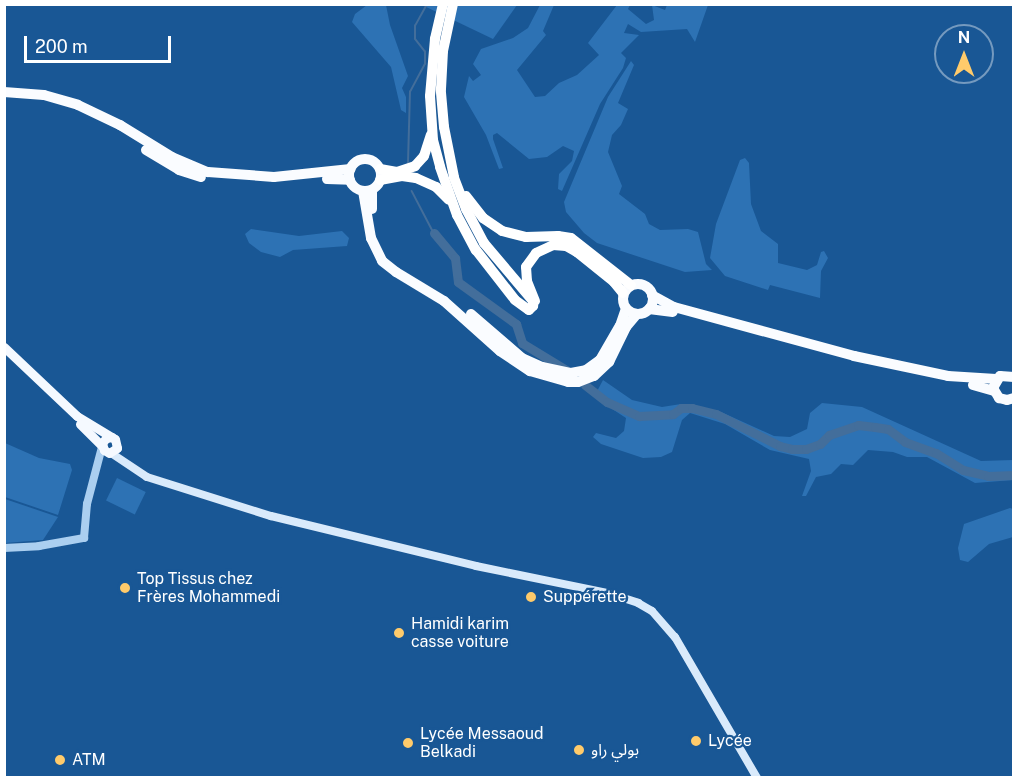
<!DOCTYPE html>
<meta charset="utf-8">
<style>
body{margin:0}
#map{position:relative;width:1018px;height:782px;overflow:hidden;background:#195795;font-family:"Public Sans","Noto Sans Arabic",sans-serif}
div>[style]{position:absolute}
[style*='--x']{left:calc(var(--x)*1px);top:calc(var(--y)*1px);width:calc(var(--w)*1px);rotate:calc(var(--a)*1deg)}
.green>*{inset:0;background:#2d72b4;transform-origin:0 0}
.stream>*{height:1.5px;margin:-0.75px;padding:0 0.75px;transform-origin:0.75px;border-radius:0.75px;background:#436e9b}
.river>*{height:9px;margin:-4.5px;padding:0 4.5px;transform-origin:4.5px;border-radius:4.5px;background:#436e9b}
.tertiary>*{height:8px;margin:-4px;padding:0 4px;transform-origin:4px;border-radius:4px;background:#abcff0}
.secondary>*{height:8px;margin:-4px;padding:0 4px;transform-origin:4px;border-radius:4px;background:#d9eafb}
.primary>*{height:9px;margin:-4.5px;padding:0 4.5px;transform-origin:4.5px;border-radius:4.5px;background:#f5f9ff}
.trunk>*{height:10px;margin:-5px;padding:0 5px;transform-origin:5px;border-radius:5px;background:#fafcff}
.trunk>.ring{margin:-5px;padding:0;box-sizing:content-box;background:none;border:10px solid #fafcff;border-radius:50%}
.motorway>*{height:10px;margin:-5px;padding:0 5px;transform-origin:5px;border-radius:5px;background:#fff}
.dots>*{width:16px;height:16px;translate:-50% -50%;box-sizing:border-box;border:3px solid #195795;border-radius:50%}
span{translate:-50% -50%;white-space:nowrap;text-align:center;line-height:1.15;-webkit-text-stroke:4.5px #195795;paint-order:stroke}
.poi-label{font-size:16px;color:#fff}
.left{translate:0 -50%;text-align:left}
.frame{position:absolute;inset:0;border:6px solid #fff;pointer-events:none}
.north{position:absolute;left:934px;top:24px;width:60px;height:60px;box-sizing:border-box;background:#195795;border:2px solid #759abf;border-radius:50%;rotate:0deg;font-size:16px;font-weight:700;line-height:24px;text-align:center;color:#fff}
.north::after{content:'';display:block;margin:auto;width:21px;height:27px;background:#ffcb6b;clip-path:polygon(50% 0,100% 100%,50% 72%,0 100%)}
.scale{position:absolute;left:24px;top:36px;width:147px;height:27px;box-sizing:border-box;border:3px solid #fff;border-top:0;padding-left:8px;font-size:18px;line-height:21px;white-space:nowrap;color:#fff;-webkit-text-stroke:4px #195795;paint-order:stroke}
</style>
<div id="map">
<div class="green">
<i style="clip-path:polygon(367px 5px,386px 5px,390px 25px,408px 76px,402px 88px,406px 97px,406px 113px,401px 110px,391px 67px,352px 22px,355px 14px)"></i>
<i style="clip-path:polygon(422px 5px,517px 5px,493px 39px)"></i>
<i style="clip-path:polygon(540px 5px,554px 5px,543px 31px,546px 35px,517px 70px,535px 97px,545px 96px,559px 83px,577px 75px,599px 55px,588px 43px,617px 5px,630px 5px,628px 9px,646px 24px,654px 20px,652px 5px,665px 10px,667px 5px,708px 5px,695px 42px,687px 29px,641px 32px,628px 24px,624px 33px,639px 35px,621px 53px,626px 58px,623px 68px,600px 104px,562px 191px,558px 189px,559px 174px,572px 161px,574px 151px,563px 146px,547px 157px,529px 159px,497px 133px,493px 135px,493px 139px,503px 168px,499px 169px,486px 135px,464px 97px,469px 76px,473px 81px,481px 75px,473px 64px,481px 49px,513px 38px,528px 28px)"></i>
<i style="clip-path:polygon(631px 61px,634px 65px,618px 103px,628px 109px,621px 125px,612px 135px,608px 152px,622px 186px,619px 194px,645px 214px,649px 224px,660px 230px,688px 229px,698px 232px,706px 264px,712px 270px,685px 272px,597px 243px,584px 233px,566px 212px,564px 202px,608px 97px)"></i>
<i style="clip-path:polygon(745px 158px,749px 163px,751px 204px,761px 231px,778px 244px,778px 263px,807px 270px,817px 265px,821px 252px,824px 251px,828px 258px,821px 271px,820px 298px,770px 285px,768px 290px,725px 276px,710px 258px,716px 224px,740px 160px)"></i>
<i style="clip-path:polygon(251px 229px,299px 236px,342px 231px,349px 238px,347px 246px,293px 250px,280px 257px,261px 252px,249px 243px,245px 234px)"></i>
<i style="clip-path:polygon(603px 380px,632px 400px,662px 407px,681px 404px,721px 412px,774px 436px,790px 437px,807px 429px,810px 413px,822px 403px,862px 407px,981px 461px,1013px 460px,1013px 480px,975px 483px,927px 457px,907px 457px,893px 452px,868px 450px,853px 465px,841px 464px,831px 474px,816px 477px,806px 496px,802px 496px,811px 471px,809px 459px,770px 450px,725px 424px,690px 413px,682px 420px,672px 452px,661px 457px,643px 458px,601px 444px,593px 437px,596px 433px,616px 438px,624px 431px,626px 418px,594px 397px)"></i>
<i style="clip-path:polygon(5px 443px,39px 458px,70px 464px,72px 470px,58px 515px,5px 497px)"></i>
<i style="left:117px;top:478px;width:32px;height:25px;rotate:26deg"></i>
<i style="clip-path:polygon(5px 499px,58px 517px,43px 540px,5px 543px)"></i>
<i style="clip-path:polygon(1010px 508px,1013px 509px,1013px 537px,989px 544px,968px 562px,960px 560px,958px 548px,964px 524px)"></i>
</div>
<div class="stream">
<i style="--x:408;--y:163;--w:71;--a:-88.4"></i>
<i style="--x:410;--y:92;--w:32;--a:-62"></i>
<i style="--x:425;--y:64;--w:12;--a:-90"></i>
<i style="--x:425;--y:52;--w:16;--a:-128"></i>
<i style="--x:415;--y:39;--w:13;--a:-90"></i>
<i style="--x:415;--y:26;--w:25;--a:-61"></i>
<i style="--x:412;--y:191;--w:47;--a:62.4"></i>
</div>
<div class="river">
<i style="--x:434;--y:233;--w:33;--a:50"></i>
<i style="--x:455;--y:258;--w:24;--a:83"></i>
<i style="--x:458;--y:282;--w:72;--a:35.9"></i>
<i style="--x:516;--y:324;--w:20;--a:72"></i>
<i style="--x:522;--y:343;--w:52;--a:31.5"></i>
<i style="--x:585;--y:385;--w:28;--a:38"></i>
<i style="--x:607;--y:402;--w:35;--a:24"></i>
<i style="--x:639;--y:416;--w:34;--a:-3"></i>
<i style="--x:673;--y:414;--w:10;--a:-37"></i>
<i style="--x:681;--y:408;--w:11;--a:0"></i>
<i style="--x:692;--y:408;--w:25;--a:14"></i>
<i style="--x:716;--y:414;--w:72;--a:26.6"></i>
<i style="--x:780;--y:446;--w:12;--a:14"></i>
<i style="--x:792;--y:449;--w:14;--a:0"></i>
<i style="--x:806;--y:449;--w:15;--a:-20"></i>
<i style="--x:820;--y:444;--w:13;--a:-45"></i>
<i style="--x:829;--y:435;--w:31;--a:-19"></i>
<i style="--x:858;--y:425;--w:17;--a:7"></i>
<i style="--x:875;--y:427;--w:13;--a:9"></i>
<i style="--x:888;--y:429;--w:21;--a:37"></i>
<i style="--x:905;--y:442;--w:33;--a:20"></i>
<i style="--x:936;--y:453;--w:32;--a:32"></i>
<i style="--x:963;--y:470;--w:26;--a:13"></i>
<i style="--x:988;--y:476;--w:26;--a:-2"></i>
</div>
<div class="tertiary">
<i style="--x:4;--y:548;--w:35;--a:-3"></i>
<i style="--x:39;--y:546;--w:46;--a:-10.1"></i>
<i style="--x:84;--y:538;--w:34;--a:-85"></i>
<i style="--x:87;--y:504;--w:59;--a:-75.3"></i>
</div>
<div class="secondary">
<i style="--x:111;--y:453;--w:43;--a:33.7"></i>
<i style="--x:147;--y:477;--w:130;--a:17.5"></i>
<i style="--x:271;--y:516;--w:211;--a:13.7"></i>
<i style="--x:476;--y:566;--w:135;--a:11.6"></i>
<i style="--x:608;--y:593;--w:32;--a:18"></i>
<i style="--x:638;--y:603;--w:16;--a:30"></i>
<i style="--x:652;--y:611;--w:35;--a:49"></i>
<i style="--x:675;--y:637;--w:163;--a:59.8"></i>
</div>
<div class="primary">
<i style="--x:4;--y:347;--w:100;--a:43.4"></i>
<i style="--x:77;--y:416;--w:44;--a:31.2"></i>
<i style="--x:115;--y:439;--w:9;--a:77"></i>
<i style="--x:117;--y:448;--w:9;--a:148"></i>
<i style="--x:109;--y:453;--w:6;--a:-149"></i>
<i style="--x:104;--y:450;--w:7;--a:-106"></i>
<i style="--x:102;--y:443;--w:6;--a:-51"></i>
<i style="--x:106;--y:438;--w:6;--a:-9"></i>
<i style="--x:80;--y:424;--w:31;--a:45"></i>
</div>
<div class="trunk">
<i style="--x:4;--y:92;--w:40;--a:4.3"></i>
<i style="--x:44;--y:95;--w:35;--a:16"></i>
<i style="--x:78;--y:105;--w:47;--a:25.5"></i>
<i style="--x:120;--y:125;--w:61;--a:31.6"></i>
<i style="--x:172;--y:157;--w:39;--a:23"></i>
<i style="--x:208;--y:172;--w:66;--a:4.3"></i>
<i style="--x:274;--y:177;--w:77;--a:-5.9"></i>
<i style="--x:146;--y:150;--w:39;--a:31"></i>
<i style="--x:179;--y:170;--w:23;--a:18"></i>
<i class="ring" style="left:349px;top:159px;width:22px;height:22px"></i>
<i style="--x:327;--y:179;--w:23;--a:2"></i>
<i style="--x:372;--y:190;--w:19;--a:90"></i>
<i style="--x:363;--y:191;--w:48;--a:80.3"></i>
<i style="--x:371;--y:238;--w:25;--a:64"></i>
<i style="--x:382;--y:261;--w:18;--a:38"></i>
<i style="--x:396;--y:272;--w:56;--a:31.1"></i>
<i style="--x:444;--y:301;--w:75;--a:41.8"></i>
<i style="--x:500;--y:351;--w:36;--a:34"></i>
<i style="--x:530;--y:371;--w:40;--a:16"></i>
<i style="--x:568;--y:382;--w:10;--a:0"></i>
<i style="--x:578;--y:382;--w:17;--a:-21"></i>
<i style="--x:594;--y:376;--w:21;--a:-43"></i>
<i style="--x:609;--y:362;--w:39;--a:-64"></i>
<i style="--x:626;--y:327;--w:17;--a:-50"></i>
<i class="ring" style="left:623px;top:284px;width:20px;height:20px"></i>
<i style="--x:652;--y:295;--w:25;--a:29"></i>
<i style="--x:674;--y:307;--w:187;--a:15.2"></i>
<i style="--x:854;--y:356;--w:96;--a:12"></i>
<i style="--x:948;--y:376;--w:48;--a:3.6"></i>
<i style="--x:649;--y:309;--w:24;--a:7"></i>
<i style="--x:471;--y:314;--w:67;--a:40.8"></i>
<i style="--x:522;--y:358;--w:22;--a:24"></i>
<i style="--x:542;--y:367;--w:30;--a:12"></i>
<i style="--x:571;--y:373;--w:15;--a:-11"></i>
<i style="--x:586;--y:370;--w:17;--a:-36"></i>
<i style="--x:600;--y:360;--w:39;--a:-60"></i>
<i style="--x:620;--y:326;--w:18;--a:-71"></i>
<i style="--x:1014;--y:377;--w:14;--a:-176"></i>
<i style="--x:1000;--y:376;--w:14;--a:120"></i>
<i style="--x:993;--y:388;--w:12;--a:59"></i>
<i style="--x:999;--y:398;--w:8;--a:14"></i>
<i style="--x:1007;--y:400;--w:7;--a:-16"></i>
<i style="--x:973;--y:385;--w:22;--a:16"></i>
</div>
<div class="motorway">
<i style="--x:443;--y:4;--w:36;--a:103"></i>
<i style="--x:435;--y:39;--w:57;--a:95"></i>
<i style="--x:430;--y:96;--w:44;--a:86.1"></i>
<i style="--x:433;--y:140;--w:28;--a:75"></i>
<i style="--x:440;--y:167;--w:51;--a:70.5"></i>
<i style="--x:457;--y:215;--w:40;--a:62"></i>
<i style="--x:476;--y:250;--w:63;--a:52"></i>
<i style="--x:515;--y:300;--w:17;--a:36"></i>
<i style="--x:529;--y:310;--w:6;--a:-45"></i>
<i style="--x:533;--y:306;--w:5;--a:-90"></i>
<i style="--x:533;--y:301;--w:76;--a:-130.2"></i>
<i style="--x:484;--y:243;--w:38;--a:-118"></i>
<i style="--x:466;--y:209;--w:34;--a:-111"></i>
<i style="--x:454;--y:177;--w:51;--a:-101.3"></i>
<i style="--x:444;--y:127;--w:38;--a:-95"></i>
<i style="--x:441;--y:89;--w:38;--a:-87"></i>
<i style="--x:443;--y:51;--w:48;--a:-78"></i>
<i style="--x:380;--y:169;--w:17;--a:10"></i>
<i style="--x:397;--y:172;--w:19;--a:-18"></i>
<i style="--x:415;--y:166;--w:13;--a:-48"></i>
<i style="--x:424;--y:156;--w:22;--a:-72"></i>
<i style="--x:380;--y:180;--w:22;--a:-10"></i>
<i style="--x:402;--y:176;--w:14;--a:8"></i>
<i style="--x:416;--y:178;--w:22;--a:24"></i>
<i style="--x:436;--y:187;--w:18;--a:45"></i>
<i style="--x:466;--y:196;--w:28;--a:52"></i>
<i style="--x:483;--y:218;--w:23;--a:34"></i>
<i style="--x:502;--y:231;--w:25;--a:14"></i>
<i style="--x:526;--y:237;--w:32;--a:-2"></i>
<i style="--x:558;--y:236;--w:13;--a:9"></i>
<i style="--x:571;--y:238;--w:76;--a:38.1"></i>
<i style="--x:535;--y:301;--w:22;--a:-112"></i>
<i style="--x:527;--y:281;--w:14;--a:-94"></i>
<i style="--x:526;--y:267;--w:17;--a:-54"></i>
<i style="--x:536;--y:253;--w:19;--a:-25"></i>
<i style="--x:553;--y:245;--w:13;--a:4"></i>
<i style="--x:566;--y:246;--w:13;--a:29"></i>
<i style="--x:577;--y:252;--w:48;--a:39"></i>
<i style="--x:614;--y:282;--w:14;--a:51"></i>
</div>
<div class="dots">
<i style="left:125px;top:588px;background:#ffcb6b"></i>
<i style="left:531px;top:597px;background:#ffcb6b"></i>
<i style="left:399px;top:633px;background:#ffcb6b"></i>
<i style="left:696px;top:741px;background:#ffcb6b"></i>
<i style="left:408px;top:743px;background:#ffcb6b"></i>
<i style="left:579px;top:750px;background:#ffcb6b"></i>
<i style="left:60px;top:760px;background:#ffcb6b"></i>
</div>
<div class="poi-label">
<span class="left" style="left:137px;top:588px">Top Tissus chez<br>Frères Mohammedi</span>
<span class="left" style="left:543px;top:597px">Suppérette</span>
<span class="left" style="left:411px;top:633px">Hamidi karim<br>casse voiture</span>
<span class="left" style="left:420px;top:743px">Lycée Messaoud<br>Belkadi</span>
<span class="left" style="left:708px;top:741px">Lycée</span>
<span class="left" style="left:591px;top:750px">بولي راو</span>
<span class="left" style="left:72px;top:760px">ATM</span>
</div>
<div class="frame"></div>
<div class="north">N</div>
<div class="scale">200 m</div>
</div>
